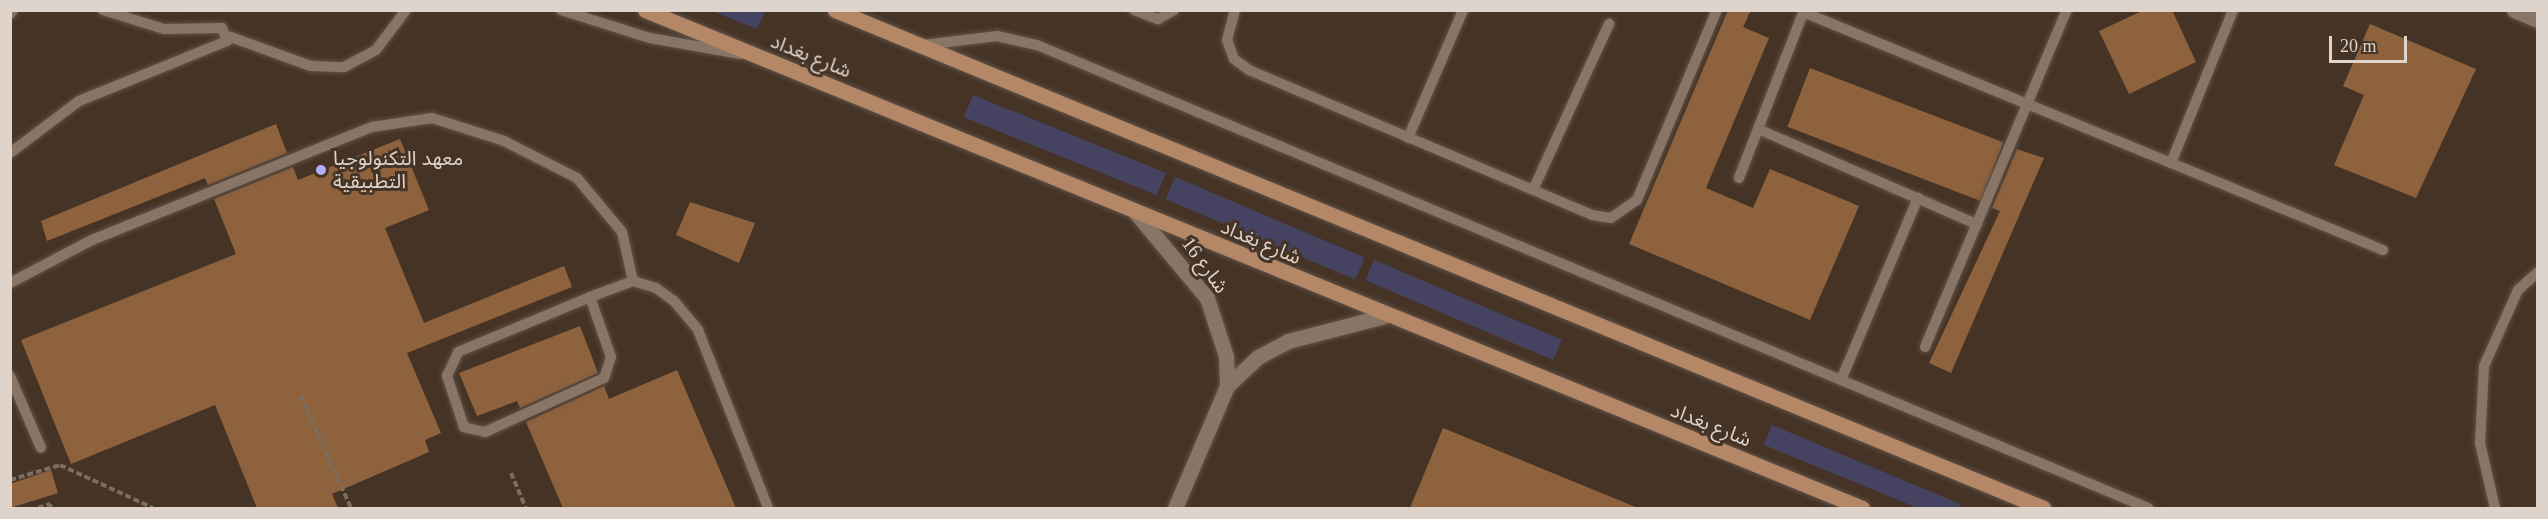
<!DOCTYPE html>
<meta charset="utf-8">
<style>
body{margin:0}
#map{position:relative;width:2548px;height:519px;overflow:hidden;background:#453426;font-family:"Times New Roman","Noto Sans Arabic",serif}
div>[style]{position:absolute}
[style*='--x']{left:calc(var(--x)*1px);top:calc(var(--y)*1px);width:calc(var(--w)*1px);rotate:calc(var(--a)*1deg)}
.green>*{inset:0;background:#454361;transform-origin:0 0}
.building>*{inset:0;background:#8f623e;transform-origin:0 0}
.path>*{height:4px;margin-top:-2px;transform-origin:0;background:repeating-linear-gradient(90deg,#7c6d61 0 6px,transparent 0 9px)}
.roads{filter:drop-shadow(0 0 2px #615247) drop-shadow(0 0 2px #615247)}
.service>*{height:10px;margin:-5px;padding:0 5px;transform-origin:5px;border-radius:5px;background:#897566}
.minor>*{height:15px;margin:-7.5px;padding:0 7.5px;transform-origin:7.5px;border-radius:7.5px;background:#897566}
.primary>*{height:15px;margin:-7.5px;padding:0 7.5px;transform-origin:7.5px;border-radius:7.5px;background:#b48867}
.dots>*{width:16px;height:16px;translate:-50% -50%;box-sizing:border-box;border:3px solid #453426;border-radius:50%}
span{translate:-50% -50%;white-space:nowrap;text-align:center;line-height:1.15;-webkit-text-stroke:6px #453426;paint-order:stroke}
.street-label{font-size:20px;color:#dfd4cc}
.poi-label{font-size:20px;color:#dfd4cc}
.left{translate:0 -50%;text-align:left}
.frame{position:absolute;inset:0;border:12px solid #dfd4cc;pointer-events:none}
.scale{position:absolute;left:2329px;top:36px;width:78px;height:27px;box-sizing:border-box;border:3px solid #dfd4cc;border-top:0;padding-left:8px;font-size:18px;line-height:21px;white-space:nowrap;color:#dfd4cc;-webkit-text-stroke:4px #453426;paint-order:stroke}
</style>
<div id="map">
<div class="green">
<i style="clip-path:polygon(712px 11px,765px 11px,757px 29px)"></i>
<i style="left:973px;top:95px;width:208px;height:24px;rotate:22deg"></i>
<i style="left:1175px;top:177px;width:206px;height:24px;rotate:23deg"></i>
<i style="left:1374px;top:260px;width:204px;height:22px;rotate:23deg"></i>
<i style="clip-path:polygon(1772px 425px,1960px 504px,1958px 508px,1918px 508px,1764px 445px)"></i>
</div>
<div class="building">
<i style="clip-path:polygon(1728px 10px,1751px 10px,1743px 27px,1769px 38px,1706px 188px,1753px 208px,1770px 169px,1859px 206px,1810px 320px,1629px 244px)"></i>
<i style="clip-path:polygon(2144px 10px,2172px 10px,2196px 62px,2129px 94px,2099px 31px)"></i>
<i style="clip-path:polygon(2370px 24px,2476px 69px,2416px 198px,2334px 165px,2364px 95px,2343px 86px)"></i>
<i style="left:1810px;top:68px;width:207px;height:63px;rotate:21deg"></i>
<i style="clip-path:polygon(276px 124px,287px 153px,208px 185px,205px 178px,47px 241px,41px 221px)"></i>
<i style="clip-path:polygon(400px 139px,429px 210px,385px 228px,424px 323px,564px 266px,572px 287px,407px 353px,441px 433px,425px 440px,429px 452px,332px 494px,338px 508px,257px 508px,215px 405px,71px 464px,21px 340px,236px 254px,214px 199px,293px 167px,298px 180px)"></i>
<i style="clip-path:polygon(2017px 149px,2044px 158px,1951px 373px,1929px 363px,2000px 211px,1992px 208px)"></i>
<i style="clip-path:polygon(690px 202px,755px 223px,739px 263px,676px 235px)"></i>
<i style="clip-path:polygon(580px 326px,598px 373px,520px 408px,517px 401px,477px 416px,459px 373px)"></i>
<i style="clip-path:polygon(677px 370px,736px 508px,563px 508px,526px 422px,604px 386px,609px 399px)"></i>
<i style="clip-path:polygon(1443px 428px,1638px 508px,1410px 508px)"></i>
<i style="clip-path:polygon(51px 470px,58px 493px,10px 508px,10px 484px)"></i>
</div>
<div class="path">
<i style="--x:300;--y:395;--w:124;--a:65.7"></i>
<i style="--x:511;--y:473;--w:38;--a:67"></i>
<i style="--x:10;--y:480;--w:52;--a:-16.7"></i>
<i style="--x:60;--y:465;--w:102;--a:24.8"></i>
<i style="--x:10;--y:505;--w:4;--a:56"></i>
<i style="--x:38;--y:508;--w:13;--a:-18"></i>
<i style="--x:50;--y:504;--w:4;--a:76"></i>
</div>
<div class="roads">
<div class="service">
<i style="--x:561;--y:10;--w:93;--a:17.5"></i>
<i style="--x:650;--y:38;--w:92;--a:10"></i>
<i style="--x:1134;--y:10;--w:26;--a:21"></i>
<i style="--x:1158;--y:19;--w:18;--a:-29"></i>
<i style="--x:1235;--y:10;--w:31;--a:105"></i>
<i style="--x:1227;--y:40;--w:20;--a:70"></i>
<i style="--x:1234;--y:59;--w:19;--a:36"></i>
<i style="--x:1249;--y:70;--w:372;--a:22.9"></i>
<i style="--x:1592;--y:215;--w:19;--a:9"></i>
<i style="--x:1611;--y:218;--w:32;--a:-35"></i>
<i style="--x:1637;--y:200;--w:206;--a:-67.2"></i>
<i style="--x:1803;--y:12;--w:627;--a:22.31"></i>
<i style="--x:10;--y:14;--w:5;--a:-53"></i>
<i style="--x:228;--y:36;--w:88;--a:19.9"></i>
<i style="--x:311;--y:66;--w:33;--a:2"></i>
<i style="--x:344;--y:67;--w:36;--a:-28"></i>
<i style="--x:376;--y:50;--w:50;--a:-53.1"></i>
<i style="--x:923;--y:45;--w:75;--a:-6.9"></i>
<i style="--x:997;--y:36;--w:41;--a:12.7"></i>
<i style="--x:1037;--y:45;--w:1204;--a:22.62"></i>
<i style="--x:1758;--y:129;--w:239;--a:23.5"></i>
<i style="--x:1408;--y:138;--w:139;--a:-66.7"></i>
<i style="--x:10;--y:153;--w:86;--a:-37"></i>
<i style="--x:79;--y:101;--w:160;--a:-22.1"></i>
<i style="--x:227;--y:41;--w:14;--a:-111"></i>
<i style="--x:222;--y:28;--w:58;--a:179"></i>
<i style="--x:164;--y:29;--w:64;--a:-162.7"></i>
<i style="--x:2171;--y:163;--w:165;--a:-67.9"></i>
<i style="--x:1739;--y:178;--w:180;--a:-68.8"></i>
<i style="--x:1533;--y:190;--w:183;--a:-65.4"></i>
<i style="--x:10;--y:283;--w:93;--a:-27.7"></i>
<i style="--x:92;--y:240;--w:302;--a:-22"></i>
<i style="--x:372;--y:127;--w:61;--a:-8.5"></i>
<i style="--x:432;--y:118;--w:76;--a:17.7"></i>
<i style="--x:504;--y:141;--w:82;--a:26.9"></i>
<i style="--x:577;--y:178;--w:70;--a:50.2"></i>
<i style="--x:622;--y:232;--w:50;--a:77.3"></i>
<i style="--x:590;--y:297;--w:64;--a:70.7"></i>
<i style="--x:611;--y:357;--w:22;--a:108"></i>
<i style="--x:604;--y:378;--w:131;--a:155.6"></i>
<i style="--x:485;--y:432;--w:22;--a:-167"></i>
<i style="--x:464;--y:427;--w:54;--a:-108.4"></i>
<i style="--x:447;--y:376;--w:26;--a:-65"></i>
<i style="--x:458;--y:352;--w:143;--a:-22.6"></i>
<i style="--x:590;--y:297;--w:46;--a:-20.4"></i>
<i style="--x:633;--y:281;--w:24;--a:17"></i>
<i style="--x:656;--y:288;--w:22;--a:36"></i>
<i style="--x:674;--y:301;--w:38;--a:50"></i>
<i style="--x:698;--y:330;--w:191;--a:68.5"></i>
<i style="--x:1925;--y:347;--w:366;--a:-67.2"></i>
<i style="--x:10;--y:376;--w:78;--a:66.7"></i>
<i style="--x:1841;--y:380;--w:198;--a:-67.1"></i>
<i style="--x:2495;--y:508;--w:67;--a:-103"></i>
<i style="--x:2480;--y:443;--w:77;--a:-87"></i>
<i style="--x:2484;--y:366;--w:83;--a:-65.9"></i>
<i style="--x:2518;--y:290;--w:27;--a:-42"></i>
</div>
<div class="minor">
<i style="--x:2514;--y:10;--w:26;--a:23"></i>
<i style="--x:1136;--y:213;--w:111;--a:50.1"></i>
<i style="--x:1207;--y:298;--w:61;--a:71.9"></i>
<i style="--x:1226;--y:356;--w:30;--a:88"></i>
<i style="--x:1227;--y:386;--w:133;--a:113.1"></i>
<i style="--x:1227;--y:386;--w:42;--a:-43.1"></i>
<i style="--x:1258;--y:357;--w:34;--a:-28"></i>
<i style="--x:1288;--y:341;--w:100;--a:-14.5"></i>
</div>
<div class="primary">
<i style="--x:645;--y:10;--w:1315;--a:22.25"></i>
<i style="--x:835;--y:10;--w:1307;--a:22.4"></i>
</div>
</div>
<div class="dots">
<i style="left:321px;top:170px;background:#b2adf9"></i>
</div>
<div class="street-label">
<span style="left:811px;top:56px;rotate:22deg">شارع بغداد</span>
<span style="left:1261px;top:242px;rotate:23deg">شارع بغداد</span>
<span style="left:1205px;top:265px;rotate:54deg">شارع 16</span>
<span style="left:1711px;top:425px;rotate:22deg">شارع بغداد</span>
</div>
<div class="poi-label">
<span class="left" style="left:333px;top:170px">معهد التكنولوجيا<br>التطبيقية</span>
</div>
<div class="frame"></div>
<div class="scale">20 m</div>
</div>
